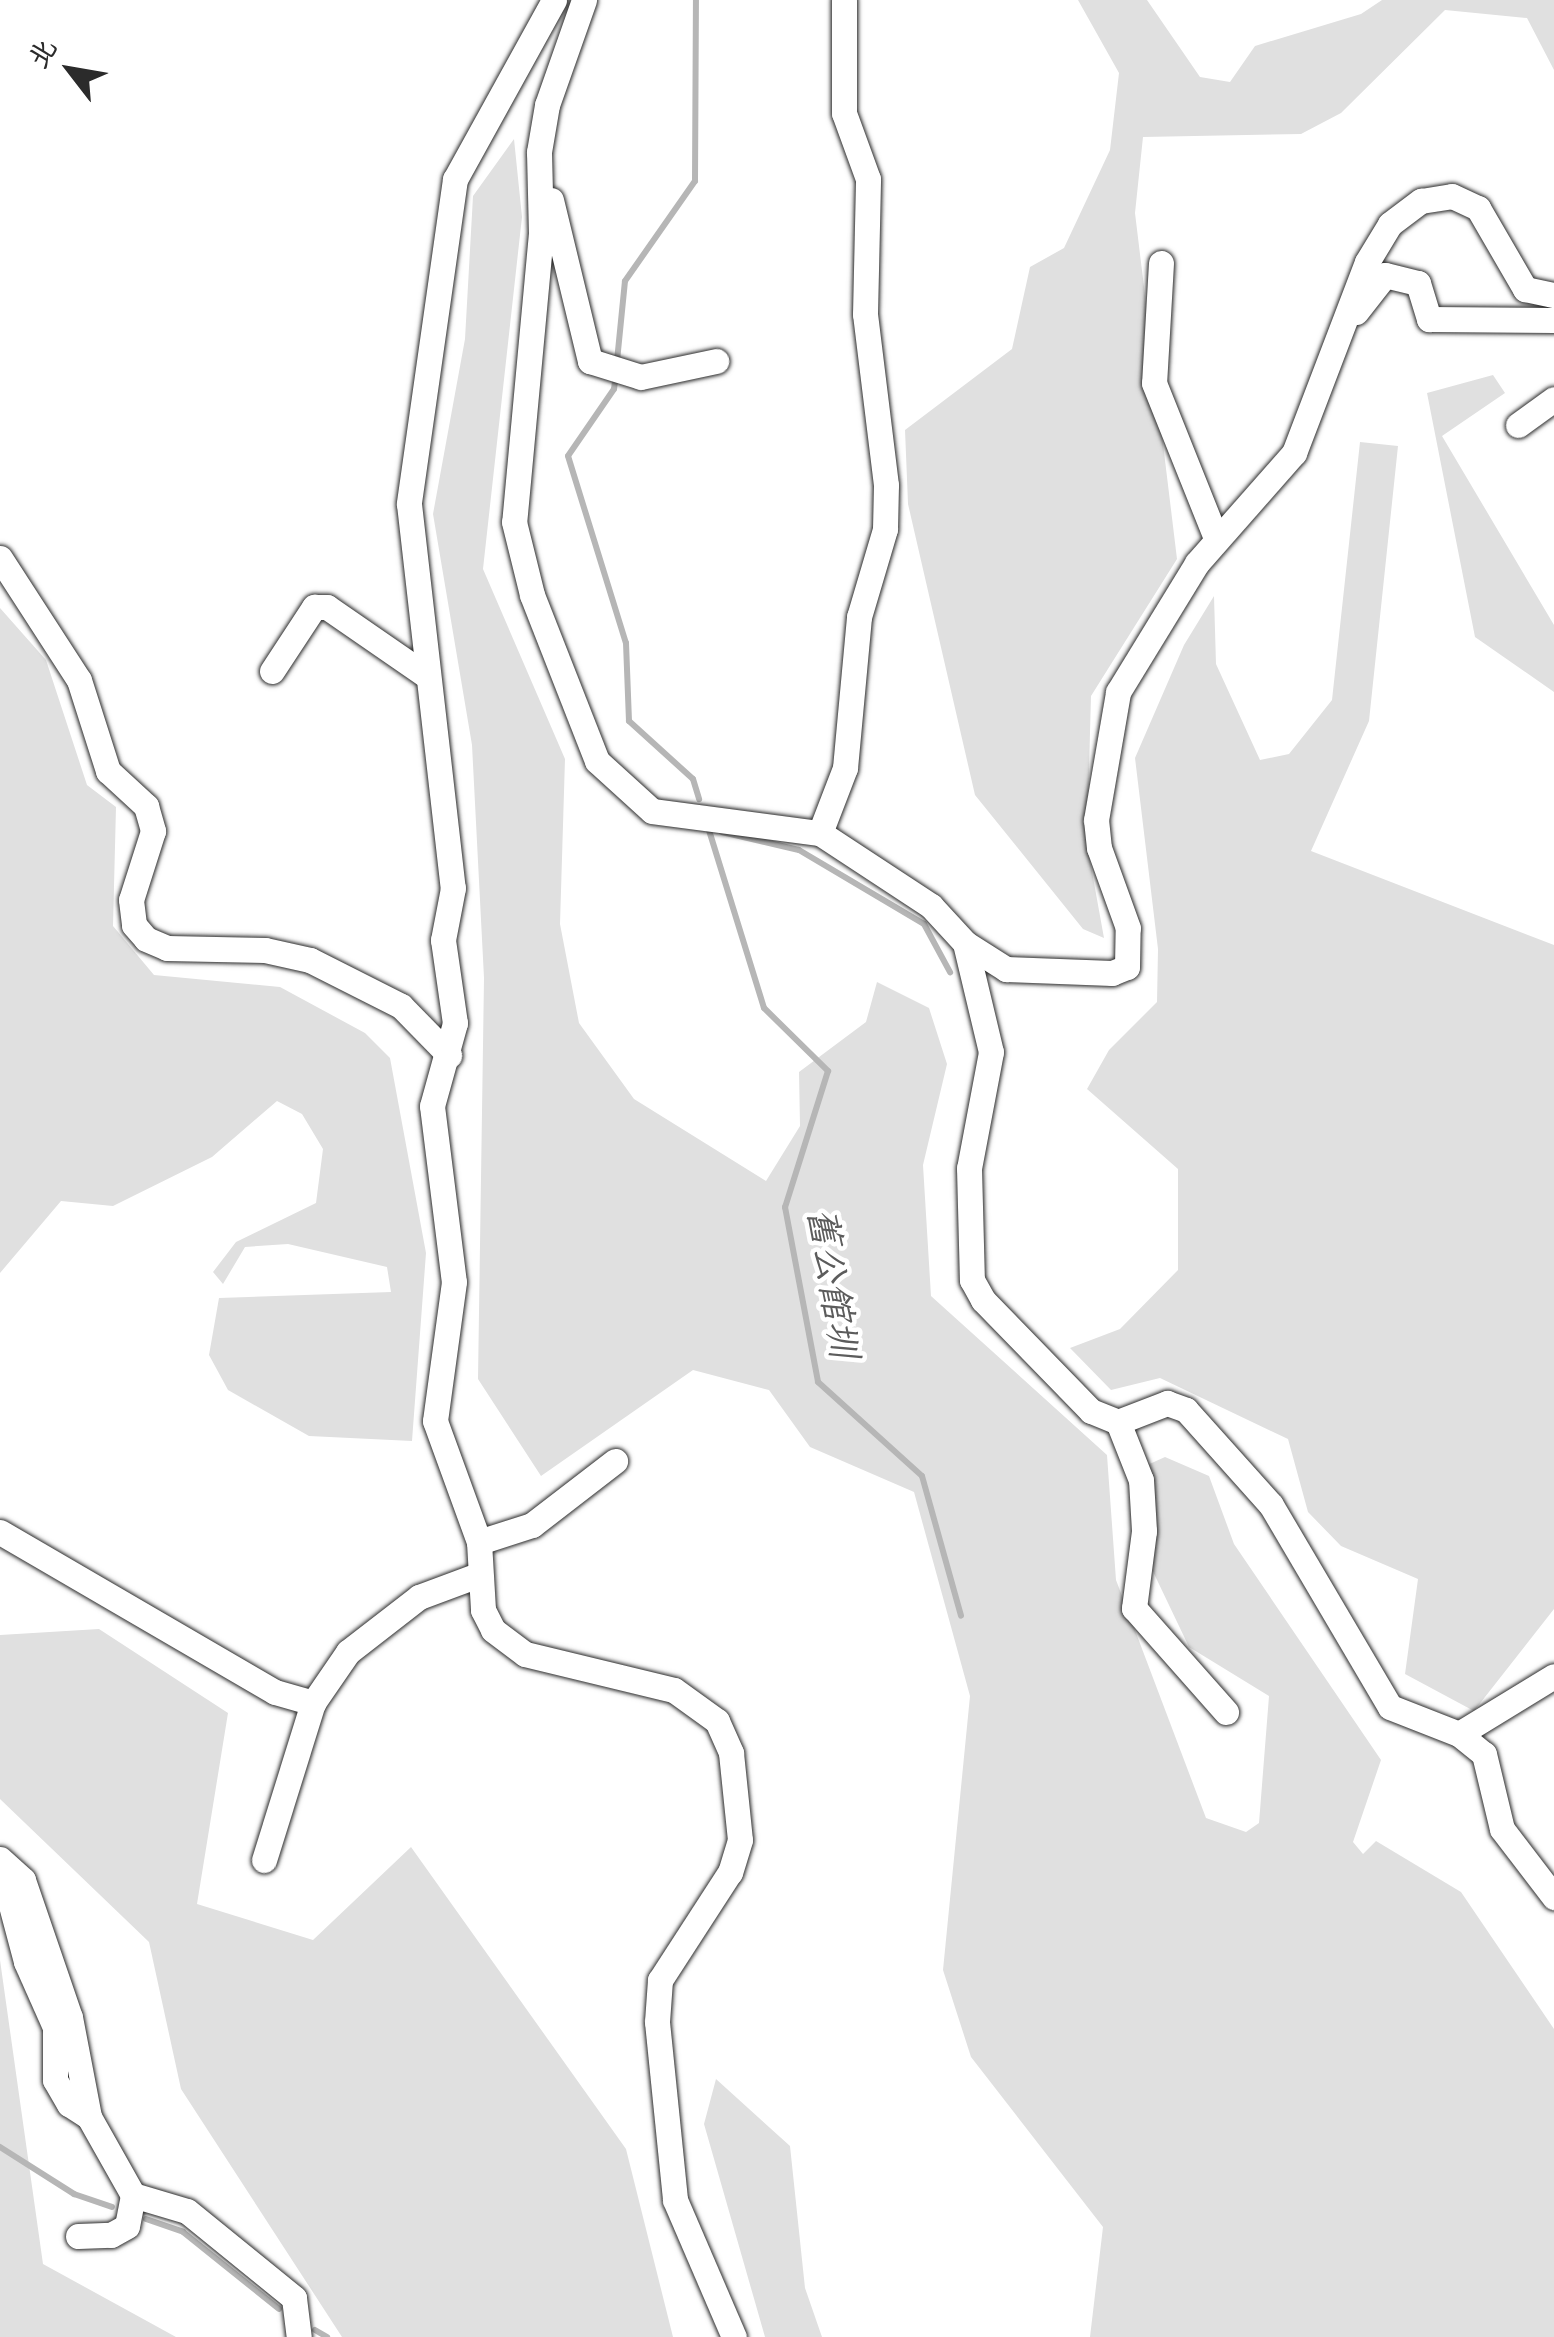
<!DOCTYPE html>
<meta charset="utf-8">
<style>
body{margin:0}
#map{position:relative;width:1554px;height:2337px;overflow:hidden;background:#fff;font-family:Mynerve,"LXGW WenKai TC",sans-serif}
div>[style]{position:absolute}
[style*='--x']{left:calc(var(--x)*1px);top:calc(var(--y)*1px);width:calc(var(--w)*1px);rotate:calc(var(--a)*1deg)}
.green>*{inset:0;background:#e0e0e0}
.stream>*{height:6px;margin:-3px;padding:0 3px;transform-origin:3px;border-radius:3px;background:#b6b6b6}
.roads{filter:drop-shadow(0 0 2px #2b2b2b) drop-shadow(0 0 2px #2b2b2b)}
.minor>*{height:25px;margin:-12.5px;padding:0 12.5px;transform-origin:12.5px;border-radius:12.5px;background:#fff}
span{translate:-50% -50%;white-space:nowrap;text-align:center;line-height:1.15;-webkit-text-stroke:9px #fff;paint-order:stroke}
.water-label{font-size:38px;color:#5c5c5c;font-style:italic}
.north{position:absolute;left:20px;top:20px;width:100px;height:100px;-webkit-text-stroke:8px #fff;paint-order:stroke;rotate:301deg;font-size:28px;font-weight:700;line-height:40px;text-align:center;color:#2b2b2b}
.north::after{content:'';display:block;margin:auto;width:35px;height:45px;background:#2b2b2b;clip-path:polygon(50% 0,100% 100%,50% 72%,0 100%)}
</style>
<div id="map">
<div class="green">
<i style="clip-path:polygon(1078px 0,1147px 0,1200px 77px,1230px 82px,1255px 46px,1361px 14px,1382px 0,1554px 0,1554px 70px,1527px 18px,1445px 10px,1341px 113px,1301px 134px,1143px 137px,1135px 213px,1177px 559px,1091px 696px,1087px 844px,1104px 938px,1083px 929px,975px 795px,908px 504px,905px 430px,1012px 349px,1030px 267px,1064px 248px,1110px 150px,1119px 73px)"></i>
<i style="clip-path:polygon(514px 139px,522px 217px,483px 569px,565px 759px,560px 924px,579px 1023px,634px 1099px,766px 1181px,800px 1126px,799px 1072px,866px 1022px,877px 982px,929px 1008px,947px 1064px,923px 1165px,931px 1296px,1107px 1455px,1116px 1580px,1206px 1818px,1246px 1832px,1259px 1823px,1269px 1696px,1189px 1647px,1147px 1559px,1145px 1466px,1165px 1457px,1209px 1476px,1234px 1544px,1381px 1760px,1353px 1842px,1363px 1854px,1376px 1841px,1461px 1892px,1554px 2029px,1554px 2337px,1090px 2337px,1103px 2227px,971px 2057px,943px 1970px,970px 1696px,914px 1492px,810px 1447px,769px 1390px,693px 1370px,541px 1476px,478px 1379px,484px 978px,472px 745px,433px 514px,465px 339px,473px 196px)"></i>
<i style="clip-path:polygon(1493px 375px,1505px 393px,1442px 436px,1554px 625px,1554px 692px,1475px 637px,1427px 393px)"></i>
<i style="clip-path:polygon(1360px 442px,1398px 446px,1369px 721px,1311px 851px,1554px 945px,1554px 1609px,1474px 1711px,1405px 1674px,1418px 1579px,1341px 1546px,1308px 1512px,1288px 1439px,1160px 1378px,1111px 1390px,1070px 1348px,1120px 1329px,1178px 1270px,1178px 1169px,1087px 1089px,1109px 1050px,1157px 1002px,1158px 949px,1135px 758px,1184px 645px,1214px 596px,1216px 664px,1260px 760px,1289px 754px,1332px 700px)"></i>
<i style="clip-path:polygon(0 608px,46px 660px,87px 785px,116px 807px,113px 926px,154px 975px,280px 987px,365px 1033px,390px 1058px,426px 1253px,412px 1441px,309px 1436px,228px 1390px,209px 1355px,219px 1298px,391px 1292px,387px 1267px,288px 1244px,245px 1247px,223px 1284px,213px 1272px,236px 1242px,316px 1203px,323px 1149px,302px 1114px,277px 1101px,212px 1157px,113px 1206px,61px 1201px,0 1273px)"></i>
<i style="clip-path:polygon(99px 1629px,228px 1713px,197px 1904px,313px 1940px,411px 1847px,626px 2149px,673px 2337px,342px 2337px,181px 2089px,149px 1942px,0 1799px,0 1635px)"></i>
<i style="clip-path:polygon(0 1960px,43px 2264px,176px 2337px,0 2337px)"></i>
<i style="clip-path:polygon(716px 2079px,790px 2146px,805px 2288px,822px 2337px,765px 2337px,704px 2124px)"></i>
</div>
<div class="stream">
<i style="--x:617;--y:361;--w:80;--a:-84.3"></i>
<i style="--x:625;--y:281;--w:122;--a:-55"></i>
<i style="--x:695;--y:181;--w:181;--a:-89.7"></i>
<i style="--x:616;--y:373;--w:16;--a:97"></i>
<i style="--x:614;--y:389;--w:81;--a:124.5"></i>
<i style="--x:568;--y:456;--w:196;--a:72.8"></i>
<i style="--x:626;--y:643;--w:78;--a:87.8"></i>
<i style="--x:629;--y:721;--w:86;--a:42.2"></i>
<i style="--x:693;--y:779;--w:21;--a:73"></i>
<i style="--x:708;--y:827;--w:189;--a:72.8"></i>
<i style="--x:764;--y:1008;--w:90;--a:44.5"></i>
<i style="--x:828;--y:1071;--w:143;--a:107.5"></i>
<i style="--x:785;--y:1207;--w:178;--a:79.3"></i>
<i style="--x:818;--y:1382;--w:140;--a:42.1"></i>
<i style="--x:922;--y:1476;--w:145;--a:74.4"></i>
<i style="--x:722;--y:832;--w:79;--a:13.2"></i>
<i style="--x:799;--y:850;--w:145;--a:30.6"></i>
<i style="--x:924;--y:924;--w:55;--a:61.6"></i>
<i style="--x:0;--y:2147;--w:88;--a:32.4"></i>
<i style="--x:74;--y:2194;--w:40;--a:18.9"></i>
<i style="--x:146;--y:2219;--w:39;--a:19"></i>
<i style="--x:183;--y:2232;--w:123;--a:38.7"></i>
<i style="--x:315;--y:2330;--w:14;--a:30"></i>
</div>
<div class="roads">
<div class="minor">
<i style="--x:554;--y:0;--w:205;--a:118.9"></i>
<i style="--x:455;--y:179;--w:328;--a:98.1"></i>
<i style="--x:409;--y:504;--w:387;--a:83.5"></i>
<i style="--x:453;--y:888;--w:53;--a:100.9"></i>
<i style="--x:443;--y:940;--w:84;--a:81.8"></i>
<i style="--x:455;--y:1023;--w:86;--a:105.5"></i>
<i style="--x:432;--y:1106;--w:177;--a:82.9"></i>
<i style="--x:454;--y:1282;--w:140;--a:97.8"></i>
<i style="--x:435;--y:1421;--w:129;--a:70"></i>
<i style="--x:479;--y:1542;--w:68;--a:86.6"></i>
<i style="--x:483;--y:1610;--w:22;--a:63"></i>
<i style="--x:493;--y:1630;--w:40;--a:37"></i>
<i style="--x:525;--y:1654;--w:153;--a:13.6"></i>
<i style="--x:674;--y:1690;--w:53;--a:35.8"></i>
<i style="--x:717;--y:1721;--w:35;--a:66"></i>
<i style="--x:731;--y:1753;--w:87;--a:84.1"></i>
<i style="--x:740;--y:1840;--w:34;--a:107"></i>
<i style="--x:730;--y:1872;--w:129;--a:122.9"></i>
<i style="--x:660;--y:1980;--w:42;--a:94.1"></i>
<i style="--x:657;--y:2022;--w:179;--a:84.2"></i>
<i style="--x:675;--y:2200;--w:149;--a:66.7"></i>
<i style="--x:584;--y:0;--w:111;--a:109.4"></i>
<i style="--x:547;--y:105;--w:48;--a:99.7"></i>
<i style="--x:539;--y:152;--w:81;--a:88.6"></i>
<i style="--x:541;--y:233;--w:290;--a:95.3"></i>
<i style="--x:514;--y:522;--w:75;--a:76.1"></i>
<i style="--x:532;--y:595;--w:178;--a:68.6"></i>
<i style="--x:597;--y:761;--w:74;--a:42.3"></i>
<i style="--x:652;--y:811;--w:169;--a:7.5"></i>
<i style="--x:820;--y:833;--w:133;--a:33.3"></i>
<i style="--x:931;--y:906;--w:50;--a:47.4"></i>
<i style="--x:965;--y:943;--w:112;--a:76.6"></i>
<i style="--x:991;--y:1052;--w:118;--a:100.7"></i>
<i style="--x:969;--y:1168;--w:112;--a:88.5"></i>
<i style="--x:972;--y:1280;--w:23;--a:61"></i>
<i style="--x:983;--y:1300;--w:155;--a:45.8"></i>
<i style="--x:1091;--y:1411;--w:29;--a:22"></i>
<i style="--x:1118;--y:1422;--w:53;--a:-21.2"></i>
<i style="--x:1167;--y:1403;--w:20;--a:20"></i>
<i style="--x:1186;--y:1410;--w:127;--a:48.2"></i>
<i style="--x:1271;--y:1505;--w:234;--a:59.5"></i>
<i style="--x:1390;--y:1707;--w:74;--a:21.4"></i>
<i style="--x:1459;--y:1734;--w:32;--a:39"></i>
<i style="--x:1484;--y:1754;--w:77;--a:76.5"></i>
<i style="--x:1502;--y:1829;--w:86;--a:52.6"></i>
<i style="--x:551;--y:200;--w:166;--a:76.4"></i>
<i style="--x:590;--y:361;--w:53;--a:17.4"></i>
<i style="--x:641;--y:377;--w:77;--a:-12"></i>
<i style="--x:1161;--y:263;--w:120;--a:93.3"></i>
<i style="--x:1154;--y:383;--w:167;--a:68.2"></i>
<i style="--x:1356;--y:312;--w:47;--a:-51.9"></i>
<i style="--x:1385;--y:275;--w:34;--a:14"></i>
<i style="--x:1418;--y:283;--w:38;--a:73"></i>
<i style="--x:1429;--y:319;--w:125;--a:0.5"></i>
<i style="--x:1518;--y:425;--w:44;--a:-35.8"></i>
<i style="--x:0;--y:558;--w:145;--a:57.1"></i>
<i style="--x:79;--y:680;--w:96;--a:72.3"></i>
<i style="--x:108;--y:771;--w:52;--a:42.6"></i>
<i style="--x:146;--y:806;--w:26;--a:74"></i>
<i style="--x:153;--y:831;--w:72;--a:107.7"></i>
<i style="--x:131;--y:900;--w:25;--a:83"></i>
<i style="--x:134;--y:925;--w:18;--a:49"></i>
<i style="--x:146;--y:939;--w:23;--a:23"></i>
<i style="--x:167;--y:948;--w:98;--a:1.2"></i>
<i style="--x:265;--y:950;--w:46;--a:12.5"></i>
<i style="--x:310;--y:960;--w:102;--a:26.8"></i>
<i style="--x:401;--y:1006;--w:69;--a:45.6"></i>
<i style="--x:272;--y:671;--w:77;--a:-56.7"></i>
<i style="--x:314;--y:607;--w:13;--a:0"></i>
<i style="--x:327;--y:607;--w:121;--a:34.6"></i>
<i style="--x:820;--y:833;--w:70;--a:-69"></i>
<i style="--x:845;--y:768;--w:152;--a:-84.7"></i>
<i style="--x:859;--y:617;--w:92;--a:-73.5"></i>
<i style="--x:885;--y:529;--w:44;--a:-88.7"></i>
<i style="--x:886;--y:485;--w:172;--a:-97"></i>
<i style="--x:865;--y:314;--w:135;--a:-88.7"></i>
<i style="--x:868;--y:179;--w:70;--a:-110"></i>
<i style="--x:844;--y:113;--w:113;--a:-90"></i>
<i style="--x:965;--y:943;--w:49;--a:32.4"></i>
<i style="--x:1006;--y:969;--w:106;--a:2.2"></i>
<i style="--x:1112;--y:973;--w:16;--a:-22"></i>
<i style="--x:1127;--y:967;--w:39;--a:-89"></i>
<i style="--x:1128;--y:928;--w:85;--a:-109.9"></i>
<i style="--x:1099;--y:848;--w:28;--a:-96"></i>
<i style="--x:1096;--y:820;--w:130;--a:-80.2"></i>
<i style="--x:1118;--y:692;--w:151;--a:-58.5"></i>
<i style="--x:1197;--y:563;--w:147;--a:-48.6"></i>
<i style="--x:1294;--y:453;--w:204;--a:-69.1"></i>
<i style="--x:1367;--y:262;--w:44;--a:-58.8"></i>
<i style="--x:1390;--y:224;--w:39;--a:-37"></i>
<i style="--x:1421;--y:201;--w:31;--a:-9"></i>
<i style="--x:1452;--y:196;--w:29;--a:25"></i>
<i style="--x:1478;--y:208;--w:94;--a:59.9"></i>
<i style="--x:1525;--y:289;--w:30;--a:12"></i>
<i style="--x:1118;--y:1422;--w:62;--a:68.4"></i>
<i style="--x:1141;--y:1480;--w:51;--a:86.6"></i>
<i style="--x:1144;--y:1531;--w:78;--a:97.4"></i>
<i style="--x:1134;--y:1608;--w:139;--a:48.5"></i>
<i style="--x:0;--y:1532;--w:318;--a:30.2"></i>
<i style="--x:275;--y:1692;--w:40;--a:16"></i>
<i style="--x:313;--y:1703;--w:62;--a:-55.5"></i>
<i style="--x:348;--y:1652;--w:90;--a:-37.8"></i>
<i style="--x:419;--y:1597;--w:63;--a:-20.4"></i>
<i style="--x:479;--y:1542;--w:56;--a:-17.8"></i>
<i style="--x:532;--y:1525;--w:105;--a:-37.6"></i>
<i style="--x:1459;--y:1734;--w:111;--a:-31.4"></i>
<i style="--x:0;--y:1859;--w:31;--a:42"></i>
<i style="--x:23;--y:1880;--w:145;--a:71.1"></i>
<i style="--x:70;--y:2017;--w:102;--a:79.2"></i>
<i style="--x:264;--y:1860;--w:164;--a:-72.7"></i>
<i style="--x:0;--y:1864;--w:101;--a:75.1"></i>
<i style="--x:26;--y:1962;--w:71;--a:66"></i>
<i style="--x:55;--y:2027;--w:53;--a:90"></i>
<i style="--x:55;--y:2080;--w:28;--a:60"></i>
<i style="--x:69;--y:2104;--w:24;--a:33"></i>
<i style="--x:89;--y:2117;--w:90;--a:60.6"></i>
<i style="--x:133;--y:2195;--w:56;--a:16.5"></i>
<i style="--x:187;--y:2211;--w:138;--a:39.1"></i>
<i style="--x:294;--y:2298;--w:39;--a:83"></i>
<i style="--x:78;--y:2236;--w:33;--a:-2"></i>
<i style="--x:111;--y:2235;--w:18;--a:-29"></i>
<i style="--x:127;--y:2226;--w:32;--a:-79"></i>
</div>
</div>
<div class="water-label">
<span style="left:831px;top:1283px;rotate:81deg">舊公館圳</span>
</div>
<div class="north">北</div>
</div>
